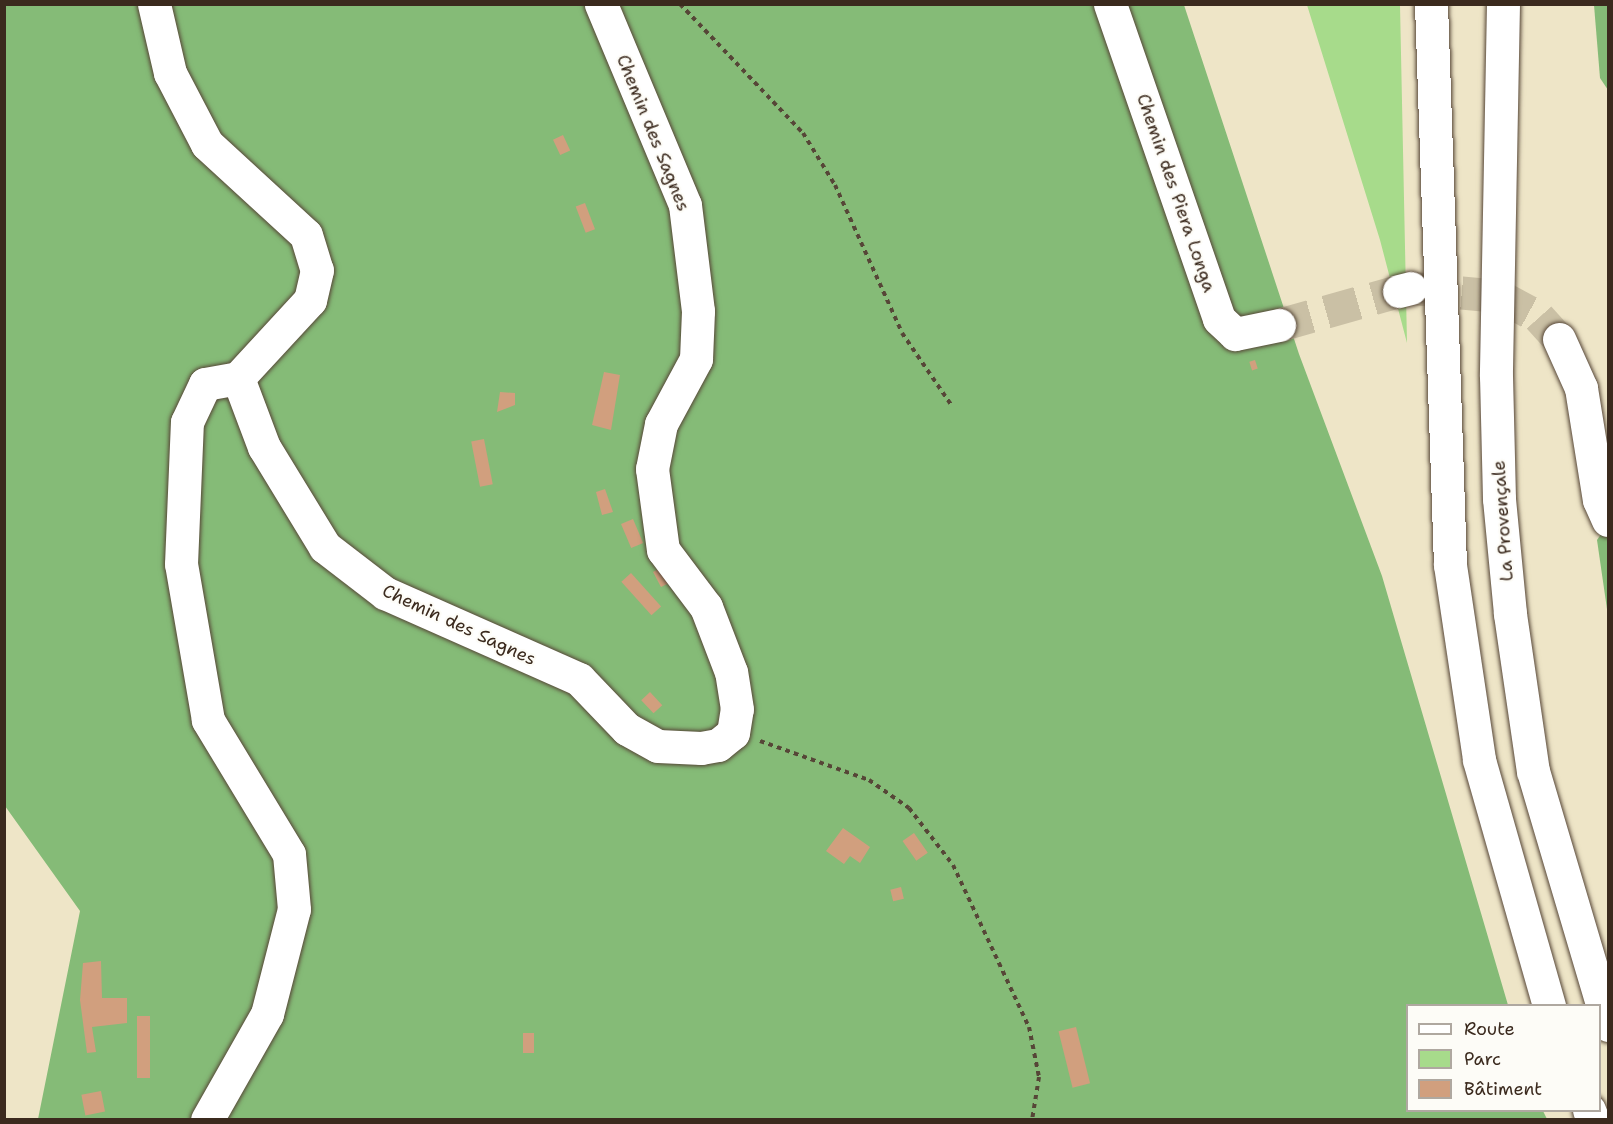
<!DOCTYPE html>
<meta charset="utf-8">
<style>
body{margin:0}
#map{position:relative;width:1613px;height:1124px;overflow:hidden;background:#eee5c7;font-family:"Shantell Sans",sans-serif}
div>[style]{position:absolute}
[style*='--x']{left:calc(var(--x)*1px);top:calc(var(--y)*1px);width:calc(var(--w)*1px);rotate:calc(var(--a)*1deg)}
.green>*{inset:0;background:#a7db8b}
.forest>*{inset:0;background:#85bb77}
.building>*{inset:0;background:#d19f7e;transform-origin:0 0}
.minor-tunnel>*{height:33px;margin-top:-16.5px;transform-origin:0;background:repeating-linear-gradient(90deg,#cac0a5 0 33px,transparent 0 49px)}
.path>*{height:4px;margin-top:-2px;transform-origin:0;background:repeating-linear-gradient(90deg,#564637 0 4.5px,transparent 0 9px)}
.roads{filter:drop-shadow(0 0 2px #564637) drop-shadow(0 0 2px #564637)}
.minor>*{height:33px;margin:-16.5px;padding:0 16.5px;transform-origin:16.5px;border-radius:16.5px;background:#fff}
.highway>*{height:33px;margin:-16.5px;padding:0 16.5px;transform-origin:16.5px;border-radius:16.5px;background:#fff}
span{translate:-50% -50%;white-space:nowrap;text-align:center;line-height:1.15;-webkit-text-stroke:4.5px #fdfcf7;paint-order:stroke}
.street-label{font-size:18px;color:#3b2a1e}
.frame{position:absolute;inset:0;border:6px solid #3b2a1e;pointer-events:none}
.legend{position:absolute;left:1406px;top:1004px;width:195px;height:108px;box-sizing:border-box;background:#fdfcf7;border:2px solid #afa8a0;margin:0;padding:8px 10px;list-style:none;font-size:18px;color:#3b2a1e}
.legend li{display:flex;align-items:center;gap:12px;height:30px}
.legend b{width:30px;border:2px solid #afa8a0}
</style>
<div id="map">
<div class="green">
<i style="clip-path:polygon(1307px 5px,1400px 5px,1407px 343px,1380px 240px)"></i>
</div>
<div class="forest">
<i style="clip-path:polygon(4px 5px,1184px 5px,1299px 354px,1382px 576px,1508px 1005px,1408px 1006px,1408px 1110px,1543px 1111px,1547px 1119px,38px 1119px,80px 911px,5px 806px)"></i>
<i style="clip-path:polygon(1594px 5px,1608px 5px,1608px 90px,1600px 78px)"></i>
<i style="clip-path:polygon(1608px 524px,1608px 616px,1597px 540px)"></i>
</div>
<div class="building">
<i style="left:563px;top:135px;width:17px;height:11px;rotate:65deg"></i>
<i style="left:585px;top:203px;width:28px;height:10px;rotate:69deg"></i>
<i style="left:1255px;top:360px;width:9px;height:6px;rotate:72deg"></i>
<i style="clip-path:polygon(604px 372px,620px 375px,611px 430px,592px 425px)"></i>
<i style="clip-path:polygon(500px 392px,515px 393px,515px 405px,497px 412px)"></i>
<i style="left:484px;top:439px;width:46px;height:13px;rotate:79deg"></i>
<i style="clip-path:polygon(605px 489px,613px 512px,602px 515px,596px 492px)"></i>
<i style="left:633px;top:519px;width:26px;height:13px;rotate:67deg"></i>
<i style="clip-path:polygon(665px 565px,675px 580px,661px 587px,653px 572px)"></i>
<i style="left:631px;top:573px;width:45px;height:13px;rotate:48deg"></i>
<i style="left:650px;top:692px;width:18px;height:12px;rotate:47deg"></i>
<i style="clip-path:polygon(843px 828px,870px 847px,860px 863px,850px 856px,844px 864px,826px 851px)"></i>
<i style="left:914px;top:833px;width:24px;height:14px;rotate:55deg"></i>
<i style="left:901px;top:887px;width:12px;height:11px;rotate:76deg"></i>
<i style="clip-path:polygon(101px 961px,102px 998px,127px 998px,127px 1023px,92px 1027px,96px 1052px,87px 1053px,80px 1000px,83px 963px)"></i>
<i style="left:137px;top:1016px;width:13px;height:62px"></i>
<i style="left:1076px;top:1027px;width:58px;height:18px;rotate:76deg"></i>
<i style="left:523px;top:1033px;width:11px;height:20px"></i>
<i style="left:101px;top:1091px;width:21px;height:20px;rotate:79deg"></i>
</div>
<div class="minor-tunnel">
<i style="--x:1413;--y:288;--w:87;--a:5.3"></i>
<i style="--x:1500;--y:296;--w:44;--a:28.3"></i>
<i style="--x:1539;--y:317;--w:30;--a:48"></i>
<i style="--x:1279;--y:325;--w:125;--a:-15.8"></i>
</div>
<div class="path">
<i style="--x:680;--y:4;--w:178;--a:46.4"></i>
<i style="--x:803;--y:133;--w:61;--a:58.4"></i>
<i style="--x:835;--y:185;--w:162;--a:65.6"></i>
<i style="--x:902;--y:333;--w:88;--a:55.6"></i>
<i style="--x:760;--y:741;--w:116;--a:19.7"></i>
<i style="--x:869;--y:780;--w:49;--a:35"></i>
<i style="--x:909;--y:808;--w:72;--a:52.3"></i>
<i style="--x:953;--y:865;--w:179;--a:64.9"></i>
<i style="--x:1029;--y:1027;--w:51;--a:78.7"></i>
<i style="--x:1039;--y:1077;--w:44;--a:99.2"></i>
</div>
<div class="roads">
<div class="minor">
<i style="--x:154;--y:4;--w:71;--a:76.9"></i>
<i style="--x:170;--y:73;--w:80;--a:62.5"></i>
<i style="--x:207;--y:144;--w:134;--a:42.6"></i>
<i style="--x:306;--y:235;--w:37;--a:73"></i>
<i style="--x:317;--y:270;--w:31;--a:103"></i>
<i style="--x:310;--y:300;--w:106;--a:132.7"></i>
<i style="--x:1110;--y:4;--w:333;--a:70.9"></i>
<i style="--x:1219;--y:319;--w:22;--a:43"></i>
<i style="--x:1235;--y:334;--w:45;--a:-11.6"></i>
<i style="--x:1399;--y:291;--w:12;--a:-14"></i>
<i style="--x:1559;--y:339;--w:54;--a:65.8"></i>
<i style="--x:1581;--y:388;--w:113;--a:80.9"></i>
<i style="--x:1599;--y:500;--w:22;--a:66"></i>
<i style="--x:207;--y:1120;--w:122;--a:-60.5"></i>
<i style="--x:267;--y:1014;--w:108;--a:-75.6"></i>
<i style="--x:294;--y:909;--w:55;--a:-95.2"></i>
<i style="--x:289;--y:854;--w:157;--a:-121.2"></i>
<i style="--x:208;--y:720;--w:158;--a:-99.8"></i>
<i style="--x:181;--y:564;--w:142;--a:-87.6"></i>
<i style="--x:187;--y:422;--w:42;--a:-64.7"></i>
<i style="--x:205;--y:384;--w:34;--a:-10"></i>
<i style="--x:238;--y:378;--w:74;--a:69.4"></i>
<i style="--x:264;--y:447;--w:117;--a:58.6"></i>
<i style="--x:325;--y:547;--w:76;--a:37.5"></i>
<i style="--x:385;--y:593;--w:212;--a:23.9"></i>
<i style="--x:579;--y:679;--w:69;--a:46.2"></i>
<i style="--x:627;--y:729;--w:35;--a:29"></i>
<i style="--x:658;--y:746;--w:43;--a:2.7"></i>
<i style="--x:701;--y:748;--w:17;--a:-10"></i>
<i style="--x:718;--y:745;--w:19;--a:-39"></i>
<i style="--x:733;--y:733;--w:24;--a:-81"></i>
<i style="--x:737;--y:709;--w:37;--a:-99"></i>
<i style="--x:731;--y:672;--w:70;--a:-111"></i>
<i style="--x:706;--y:607;--w:71;--a:-127"></i>
<i style="--x:663;--y:550;--w:82;--a:-97.7"></i>
<i style="--x:652;--y:469;--w:46;--a:-78.7"></i>
<i style="--x:661;--y:424;--w:74;--a:-61.7"></i>
<i style="--x:696;--y:359;--w:48;--a:-87.6"></i>
<i style="--x:698;--y:311;--w:107;--a:-97"></i>
<i style="--x:685;--y:205;--w:218;--a:-112.7"></i>
</div>
<div class="highway">
<i style="--x:1431;--y:4;--w:561;--a:88.06"></i>
<i style="--x:1450;--y:565;--w:197;--a:81.5"></i>
<i style="--x:1479;--y:760;--w:256;--a:74.1"></i>
<i style="--x:1503;--y:4;--w:372;--a:91.1"></i>
<i style="--x:1496;--y:376;--w:123;--a:88.6"></i>
<i style="--x:1499;--y:499;--w:116;--a:84.5"></i>
<i style="--x:1510;--y:614;--w:159;--a:81.7"></i>
<i style="--x:1533;--y:771;--w:265;--a:73.5"></i>
<i style="--x:1589;--y:1110;--w:11;--a:68"></i>
</div>
</div>
<div class="street-label">
<span style="left:653px;top:133px;rotate:68deg">Chemin des Sagnes</span>
<span style="left:1176px;top:193px;rotate:71deg">Chemin des Piera Longa</span>
<span style="left:1503px;top:521px;rotate:-94deg">La Provençale</span>
<span style="left:459px;top:625px;rotate:25deg">Chemin des Sagnes</span>
</div>
<div class="frame"></div>
<ul class="legend">
<li><b style="height:8px;background:#fff"></b>Route</li>
<li><b style="height:16px;background:#a7db8b"></b>Parc</li>
<li><b style="height:16px;background:#d19f7e"></b>Bâtiment</li>
</ul>
</div>
